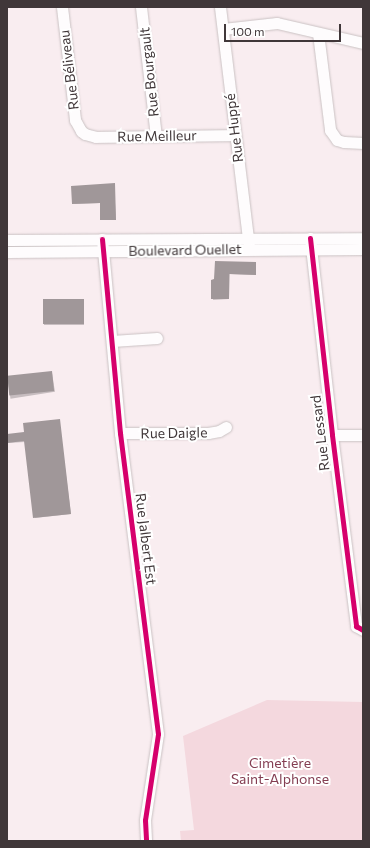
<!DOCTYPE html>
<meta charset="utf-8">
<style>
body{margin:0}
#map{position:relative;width:370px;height:848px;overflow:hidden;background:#f9edf0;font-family:Commissioner,sans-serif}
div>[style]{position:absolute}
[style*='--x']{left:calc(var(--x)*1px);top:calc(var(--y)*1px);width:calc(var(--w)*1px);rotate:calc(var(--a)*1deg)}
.green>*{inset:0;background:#f4d8de}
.shadow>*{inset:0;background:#0003;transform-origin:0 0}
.building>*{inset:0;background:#a09799;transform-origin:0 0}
.roads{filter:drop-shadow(0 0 1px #cac2c3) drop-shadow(0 0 1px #cac2c3)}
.minor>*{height:11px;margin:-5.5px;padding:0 5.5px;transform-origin:5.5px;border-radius:5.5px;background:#fefcfd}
.cycleway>*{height:5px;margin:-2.5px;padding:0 2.5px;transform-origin:2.5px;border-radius:2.5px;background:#d6006c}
span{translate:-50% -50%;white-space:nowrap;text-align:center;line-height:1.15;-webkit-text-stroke:4px #fff;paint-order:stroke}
.street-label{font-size:14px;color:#403739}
.park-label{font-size:14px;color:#843e52}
.frame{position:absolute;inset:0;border:8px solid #403739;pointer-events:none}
.scale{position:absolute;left:224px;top:24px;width:117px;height:18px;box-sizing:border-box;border:2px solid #403739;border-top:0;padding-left:5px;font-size:12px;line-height:14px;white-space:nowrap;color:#403739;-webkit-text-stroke:3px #fff;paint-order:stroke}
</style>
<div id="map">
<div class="green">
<i style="clip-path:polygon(267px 700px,363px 702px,363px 841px,181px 841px,180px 831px,194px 830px,183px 736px)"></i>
</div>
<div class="shadow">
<i style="clip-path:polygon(114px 184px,116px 220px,101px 220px,101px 203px,73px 204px)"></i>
<i style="clip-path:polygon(216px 262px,255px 263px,256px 275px,230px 274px,229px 299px,213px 300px)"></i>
<i style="left:44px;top:300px;width:40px;height:25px"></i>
<i style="left:52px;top:373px;width:19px;height:45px;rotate:81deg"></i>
<i style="clip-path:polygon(59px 420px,71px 514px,35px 518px,25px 442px,7px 443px,7px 435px,25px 433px)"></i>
</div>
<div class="building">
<i style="clip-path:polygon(115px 183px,116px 220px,100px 220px,100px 203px,72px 204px,71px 186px)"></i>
<i style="clip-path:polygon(215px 261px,256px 262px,256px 275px,229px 274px,229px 299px,211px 299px,211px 280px,214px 279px)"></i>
<i style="left:43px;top:299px;width:41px;height:25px"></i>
<i style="left:52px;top:371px;width:20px;height:45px;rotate:84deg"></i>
<i style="clip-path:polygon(60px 419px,71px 514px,33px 518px,24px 441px,7px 443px,7px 434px,24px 432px,23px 423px)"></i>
</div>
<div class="roads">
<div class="minor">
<i style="--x:62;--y:7;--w:114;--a:83.4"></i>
<i style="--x:75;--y:120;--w:13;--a:61"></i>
<i style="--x:81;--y:131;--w:5;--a:37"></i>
<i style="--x:85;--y:134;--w:11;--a:15"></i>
<i style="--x:96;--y:137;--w:139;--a:-0.8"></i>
<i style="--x:141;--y:7;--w:130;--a:83.4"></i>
<i style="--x:220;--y:7;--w:240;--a:83.1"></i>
<i style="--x:223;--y:29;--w:54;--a:-6.3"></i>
<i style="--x:277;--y:23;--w:88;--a:13.1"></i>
<i style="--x:318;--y:33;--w:98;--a:82.9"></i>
<i style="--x:330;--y:130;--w:12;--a:55"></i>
<i style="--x:337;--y:140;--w:7;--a:16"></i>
<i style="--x:344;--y:142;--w:19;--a:3"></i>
<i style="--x:310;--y:238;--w:198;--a:83.6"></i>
<i style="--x:332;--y:435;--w:193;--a:82.8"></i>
<i style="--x:356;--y:626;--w:8;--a:30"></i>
<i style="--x:102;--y:239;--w:195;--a:84.7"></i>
<i style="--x:120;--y:433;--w:303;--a:82.8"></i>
<i style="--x:158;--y:734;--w:87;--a:98.6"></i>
<i style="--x:145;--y:820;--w:21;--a:87"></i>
<i style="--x:7;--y:240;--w:356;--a:-0.3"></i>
<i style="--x:7;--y:252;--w:356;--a:-0.5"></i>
<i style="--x:112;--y:341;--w:45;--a:-3.8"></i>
<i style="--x:120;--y:433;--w:88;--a:0"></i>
<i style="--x:208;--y:433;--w:11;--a:-10"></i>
<i style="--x:219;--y:431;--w:8;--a:-30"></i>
<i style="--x:332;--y:435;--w:31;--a:0"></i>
</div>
</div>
<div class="cycleway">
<i style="--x:310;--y:238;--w:198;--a:83.6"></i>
<i style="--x:332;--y:435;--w:193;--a:82.8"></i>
<i style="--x:356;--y:626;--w:8;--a:30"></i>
<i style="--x:102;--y:239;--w:195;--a:84.7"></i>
<i style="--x:120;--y:433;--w:303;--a:82.8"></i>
<i style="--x:158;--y:734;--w:87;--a:98.6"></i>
<i style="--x:145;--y:820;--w:21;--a:87"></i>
</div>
<div class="street-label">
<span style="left:69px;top:70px;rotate:-97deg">Rue Béliveau</span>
<span style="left:149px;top:72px;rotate:-96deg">Rue Bourgault</span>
<span style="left:234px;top:128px;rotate:-97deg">Rue Huppé</span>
<span style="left:157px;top:136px;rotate:-1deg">Rue Meilleur</span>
<span style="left:185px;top:250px;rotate:-1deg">Boulevard Ouellet</span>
<span style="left:174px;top:433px;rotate:-1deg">Rue Daigle</span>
<span style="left:320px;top:433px;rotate:-97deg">Rue Lessard</span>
<span style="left:146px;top:539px;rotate:83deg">Rue Jalbert Est</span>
</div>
<div class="park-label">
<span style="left:280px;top:771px">Cimetière<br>Saint-Alphonse</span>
</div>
<div class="frame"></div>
<div class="scale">100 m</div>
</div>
